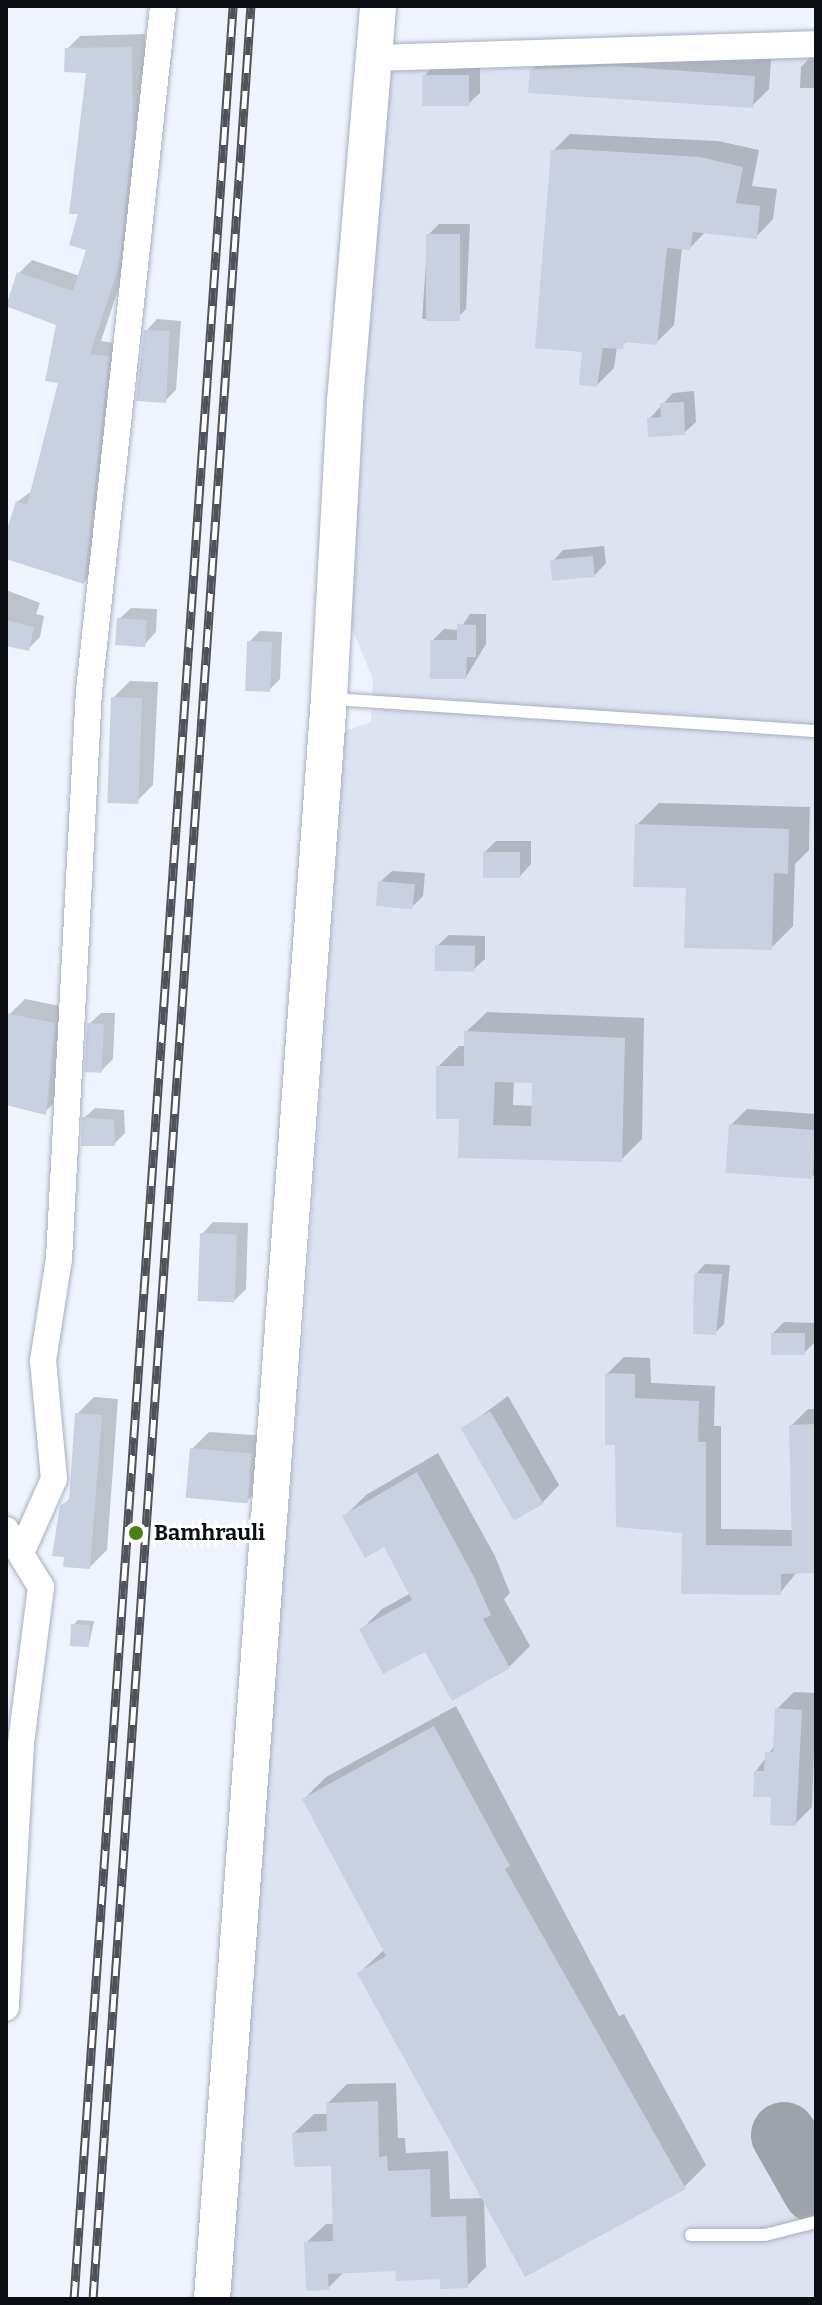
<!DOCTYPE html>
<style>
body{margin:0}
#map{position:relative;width:822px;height:2305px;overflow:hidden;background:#eef3fd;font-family:Bitter,serif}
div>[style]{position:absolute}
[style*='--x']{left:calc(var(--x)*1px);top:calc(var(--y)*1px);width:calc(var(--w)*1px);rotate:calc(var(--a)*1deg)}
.built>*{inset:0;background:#dde3f1}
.shadow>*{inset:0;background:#0003}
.taxiway>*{height:66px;margin:-33px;padding:0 33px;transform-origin:33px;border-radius:33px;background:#9ea2ab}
.building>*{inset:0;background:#c9d0e0;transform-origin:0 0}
.roads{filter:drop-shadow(0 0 2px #a7aebe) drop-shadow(0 0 2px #a7aebe)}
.service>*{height:12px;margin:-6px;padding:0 6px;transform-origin:6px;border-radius:6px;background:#fff}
.minor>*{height:26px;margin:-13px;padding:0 13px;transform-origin:13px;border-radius:13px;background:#fff}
.secondary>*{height:36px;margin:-18px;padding:0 18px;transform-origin:18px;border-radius:18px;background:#fff}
.rail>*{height:9px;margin-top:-4.5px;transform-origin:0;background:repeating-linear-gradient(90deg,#fff 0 18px,#4f5259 0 36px);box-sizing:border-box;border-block:2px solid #4f5259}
.dots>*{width:22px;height:22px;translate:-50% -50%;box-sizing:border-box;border:4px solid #fff;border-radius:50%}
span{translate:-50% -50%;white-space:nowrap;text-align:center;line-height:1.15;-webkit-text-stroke:6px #fff;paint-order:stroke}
.poi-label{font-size:22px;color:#0a0d12;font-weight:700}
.left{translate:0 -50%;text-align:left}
.frame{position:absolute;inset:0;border:8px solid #0a0d12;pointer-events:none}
</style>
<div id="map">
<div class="built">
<i style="clip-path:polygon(816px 47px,816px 2299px,225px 2299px,306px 1296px,345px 731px,371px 722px,373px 679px,350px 624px,386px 68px)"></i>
</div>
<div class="shadow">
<i style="clip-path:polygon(145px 34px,146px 119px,131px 251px,101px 341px,121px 344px,97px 569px,84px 582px,6px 557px,6px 533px,17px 502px,33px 490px,61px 382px,58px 324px,8px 307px,19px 273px,32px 260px,80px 276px,88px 249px,81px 212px,88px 71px,67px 49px,80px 36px)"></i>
<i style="clip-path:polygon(634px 50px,771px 59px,769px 89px,752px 106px,532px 70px,549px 53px)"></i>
<i style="clip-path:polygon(816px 51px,816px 88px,800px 88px,801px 67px)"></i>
<i style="clip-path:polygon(435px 65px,480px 65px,480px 93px,468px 104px,424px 76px)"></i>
<i style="clip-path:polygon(570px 134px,718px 141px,759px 150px,752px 186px,777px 189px,773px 219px,756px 237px,706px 231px,690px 248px,682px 247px,674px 325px,656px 343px,630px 340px,617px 347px,614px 368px,597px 385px,584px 350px,553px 151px)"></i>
<i style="clip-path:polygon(439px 224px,470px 224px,466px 309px,455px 320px,422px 319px,428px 235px)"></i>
<i style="clip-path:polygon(157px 319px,181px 321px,176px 390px,165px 401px,146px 331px)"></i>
<i style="clip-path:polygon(694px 391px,696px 422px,684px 433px,649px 419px,673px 393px)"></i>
<i style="clip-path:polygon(604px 546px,606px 563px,595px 575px,552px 562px,563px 550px)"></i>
<i style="clip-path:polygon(6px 590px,40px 603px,36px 614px,44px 616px,40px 637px,28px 649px,6px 641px)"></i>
<i style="clip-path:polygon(131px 608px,157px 609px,156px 632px,145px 644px,119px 619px)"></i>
<i style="clip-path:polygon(470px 614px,486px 614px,486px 644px,466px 677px,432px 641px,444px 629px,459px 630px)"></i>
<i style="clip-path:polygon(260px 631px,282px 632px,280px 679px,269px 690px,249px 642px)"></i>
<i style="clip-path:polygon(130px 681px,158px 682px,153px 785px,136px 802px,113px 698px)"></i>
<i style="clip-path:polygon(659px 803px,810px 807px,809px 850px,795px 864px,793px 926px,771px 948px,688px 886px,637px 825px)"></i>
<i style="clip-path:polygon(496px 841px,531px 841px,531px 864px,520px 876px,485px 852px)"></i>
<i style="clip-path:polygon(392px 871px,425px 873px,423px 896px,412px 907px,380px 882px)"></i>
<i style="clip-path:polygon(449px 935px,485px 936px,485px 959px,473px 970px,437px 946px)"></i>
<i style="clip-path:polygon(25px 999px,70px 1008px,60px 1097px,45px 1112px,6px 1102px,6px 1033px,10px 1014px)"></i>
<i style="clip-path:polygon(evenodd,487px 1012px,644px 1018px,642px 1139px,621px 1160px,461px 1117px,438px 1067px,459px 1046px,466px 1046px,466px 1032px,487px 1012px,514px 1080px,534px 1081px,533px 1106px,513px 1105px,514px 1080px)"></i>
<i style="clip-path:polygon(101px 1013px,115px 1013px,113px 1059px,101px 1071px,89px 1024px)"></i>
<i style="clip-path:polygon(95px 1108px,124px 1110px,125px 1133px,114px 1144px,84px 1118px)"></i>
<i style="clip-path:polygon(747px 1109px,816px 1114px,816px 1177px,731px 1125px)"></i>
<i style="clip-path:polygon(213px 1222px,248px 1223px,246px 1289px,235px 1300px,202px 1234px)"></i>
<i style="clip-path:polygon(705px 1264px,730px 1265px,724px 1324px,715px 1333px,696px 1274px)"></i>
<i style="clip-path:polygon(784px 1322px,816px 1323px,815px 1342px,804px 1353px,773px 1333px)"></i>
<i style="clip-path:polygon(624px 1357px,650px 1358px,651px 1383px,715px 1386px,714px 1426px,721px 1426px,721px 1529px,793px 1530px,791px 1426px,808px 1409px,816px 1409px,816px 1571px,797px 1572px,780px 1593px,684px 1531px,617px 1443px,607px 1374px)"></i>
<i style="clip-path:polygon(508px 1396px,559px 1485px,543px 1502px,463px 1429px)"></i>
<i style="clip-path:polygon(94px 1397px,118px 1399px,107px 1550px,90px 1567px,62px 1506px,71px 1497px,77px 1414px)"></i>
<i style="clip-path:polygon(209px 1432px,268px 1436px,265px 1483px,248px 1500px,192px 1449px)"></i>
<i style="clip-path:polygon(438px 1453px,495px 1556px,510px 1593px,504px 1599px,530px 1646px,509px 1667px,361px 1630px,382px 1609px,411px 1593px,385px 1544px,345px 1516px,366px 1495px)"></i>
<i style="clip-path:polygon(78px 1620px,94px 1621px,89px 1644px,73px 1625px)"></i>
<i style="clip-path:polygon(794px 1692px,816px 1693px,812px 1807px,795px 1824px,756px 1771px,776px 1744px,777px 1709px)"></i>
<i style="clip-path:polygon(456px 1706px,619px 2016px,624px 2014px,706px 2165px,684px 2187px,484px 2199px,486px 2267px,467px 2286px,397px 2269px,345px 2271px,328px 2288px,306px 2243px,326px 2224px,335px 2224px,333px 2164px,294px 2133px,314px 2114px,328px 2114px,328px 2103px,347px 2084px,396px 2083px,398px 2138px,405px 2138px,406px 2153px,448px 2151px,450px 2199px,484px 2198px,359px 1973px,385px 1949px,304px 1799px,326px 1777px)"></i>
</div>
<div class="taxiway">
<i style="--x:784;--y:2135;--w:64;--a:60.3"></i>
</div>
<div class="building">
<i style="clip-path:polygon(132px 47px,133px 134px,119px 266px,90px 354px,109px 356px,84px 584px,6px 559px,6px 533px,16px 501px,27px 505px,58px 383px,45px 381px,56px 325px,6px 306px,17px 272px,73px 291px,86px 250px,69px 245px,78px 214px,69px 214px,86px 73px,64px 72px,65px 48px)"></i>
<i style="clip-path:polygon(615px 66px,755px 76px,753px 108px,528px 93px,530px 69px)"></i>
<i style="left:469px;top:75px;width:31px;height:47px;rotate:90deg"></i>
<i style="clip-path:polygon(571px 149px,700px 157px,743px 167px,736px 203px,760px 206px,757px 239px,693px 232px,690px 250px,667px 248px,657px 345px,624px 342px,623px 349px,603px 348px,597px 387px,579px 385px,582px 352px,535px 348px,551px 150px)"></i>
<i style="left:426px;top:234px;width:34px;height:87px"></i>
<i style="clip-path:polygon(144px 330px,170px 331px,166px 403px,136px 401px)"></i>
<i style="clip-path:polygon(684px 402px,685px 435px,648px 437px,647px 418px,661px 417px,660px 403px)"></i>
<i style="left:593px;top:556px;width:21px;height:43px;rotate:85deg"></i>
<i style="left:117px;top:618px;width:30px;height:27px;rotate:4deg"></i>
<i style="clip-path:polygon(6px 620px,34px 627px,29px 651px,6px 646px)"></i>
<i style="clip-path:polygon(457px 624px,476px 625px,476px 657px,467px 657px,466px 679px,430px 679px,430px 640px,457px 640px)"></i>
<i style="left:247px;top:641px;width:25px;height:50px;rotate:2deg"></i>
<i style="left:111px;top:697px;width:31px;height:106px;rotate:2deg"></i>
<i style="clip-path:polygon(635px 824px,789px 829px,788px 874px,774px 873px,772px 950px,684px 948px,686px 888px,633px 887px)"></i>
<i style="left:483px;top:852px;width:37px;height:26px"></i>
<i style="left:378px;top:881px;width:37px;height:25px;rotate:5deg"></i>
<i style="left:435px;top:945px;width:40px;height:26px;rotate:1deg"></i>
<i style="clip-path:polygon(6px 1013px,55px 1023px,46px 1115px,6px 1105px)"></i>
<i style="left:87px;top:1023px;width:17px;height:49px;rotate:3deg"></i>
<i style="clip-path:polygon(evenodd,464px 1031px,625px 1038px,622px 1162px,458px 1158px,459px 1119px,436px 1119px,436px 1066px,464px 1066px,464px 1031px,495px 1082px,532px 1083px,531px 1126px,493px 1125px,495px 1082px)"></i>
<i style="clip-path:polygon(82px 1117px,114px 1120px,115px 1146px,81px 1146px)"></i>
<i style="left:729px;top:1124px;width:87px;height:49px;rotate:4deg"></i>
<i style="left:200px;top:1233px;width:37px;height:68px;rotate:2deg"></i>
<i style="clip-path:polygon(694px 1273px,722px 1274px,716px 1335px,693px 1334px)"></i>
<i style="left:771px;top:1333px;width:34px;height:22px"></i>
<i style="clip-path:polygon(605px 1373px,635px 1374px,635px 1398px,699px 1401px,698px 1442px,706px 1442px,706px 1545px,792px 1546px,789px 1425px,816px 1424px,816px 1573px,781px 1574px,781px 1595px,681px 1594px,682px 1533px,616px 1527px,615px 1445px,605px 1445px)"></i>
<i style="left:490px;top:1411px;width:107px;height:34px;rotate:60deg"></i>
<i style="clip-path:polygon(75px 1413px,102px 1415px,90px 1569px,63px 1567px,64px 1557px,52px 1556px,60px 1505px,69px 1501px)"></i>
<i style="left:190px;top:1448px;width:62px;height:50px;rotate:5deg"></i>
<i style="clip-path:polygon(417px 1472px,474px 1577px,491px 1615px,483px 1619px,510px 1668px,452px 1701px,425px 1652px,383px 1674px,359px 1629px,412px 1600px,384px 1547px,365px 1558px,342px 1516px)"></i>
<i style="left:71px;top:1624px;width:19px;height:22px;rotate:3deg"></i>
<i style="clip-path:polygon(775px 1708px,802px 1710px,796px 1826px,770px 1825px,771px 1797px,753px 1797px,754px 1771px,764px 1771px,765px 1752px,773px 1752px)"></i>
<i style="clip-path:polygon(434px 1726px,510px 1866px,505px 1869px,686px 2189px,525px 2277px,357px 1973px,386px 1956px,302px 1799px)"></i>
<i style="clip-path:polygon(378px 2101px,379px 2157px,387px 2156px,388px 2171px,430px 2169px,431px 2217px,466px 2216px,468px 2288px,440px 2289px,440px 2279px,396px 2281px,395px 2271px,328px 2274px,329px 2290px,306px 2291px,304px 2242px,333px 2241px,331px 2166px,294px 2167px,292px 2133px,327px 2131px,326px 2103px)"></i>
</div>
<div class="roads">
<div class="service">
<i style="--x:332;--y:699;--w:485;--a:3.8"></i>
<i style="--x:691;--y:2235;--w:74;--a:0"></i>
<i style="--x:765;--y:2235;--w:53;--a:-14.3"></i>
</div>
<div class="minor">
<i style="--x:373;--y:58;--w:443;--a:-1.8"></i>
<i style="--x:6;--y:1530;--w:67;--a:58.4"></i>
<i style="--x:41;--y:1587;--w:158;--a:97.3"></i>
<i style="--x:21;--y:1744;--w:264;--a:93.3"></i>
<i style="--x:21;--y:1553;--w:81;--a:-66"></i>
<i style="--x:54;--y:1479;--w:119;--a:-95.3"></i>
<i style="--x:43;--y:1361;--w:103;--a:-81.1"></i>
<i style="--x:59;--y:1259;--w:569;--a:-86.98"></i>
<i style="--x:89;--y:691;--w:689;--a:-83.83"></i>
</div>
<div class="secondary">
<i style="--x:212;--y:2299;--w:1605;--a:-85.82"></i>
<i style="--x:329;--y:698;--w:297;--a:-86.9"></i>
<i style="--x:345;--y:401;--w:396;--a:-85.2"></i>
</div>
</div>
<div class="rail">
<i style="--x:74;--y:2299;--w:2299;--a:-86.03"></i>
<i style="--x:93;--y:2299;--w:2298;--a:-86.06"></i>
</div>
<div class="dots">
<i style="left:136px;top:1533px;background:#4c8014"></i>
</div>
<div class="poi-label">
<span class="left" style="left:154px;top:1533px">Bamhrauli</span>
</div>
<div class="frame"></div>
</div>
